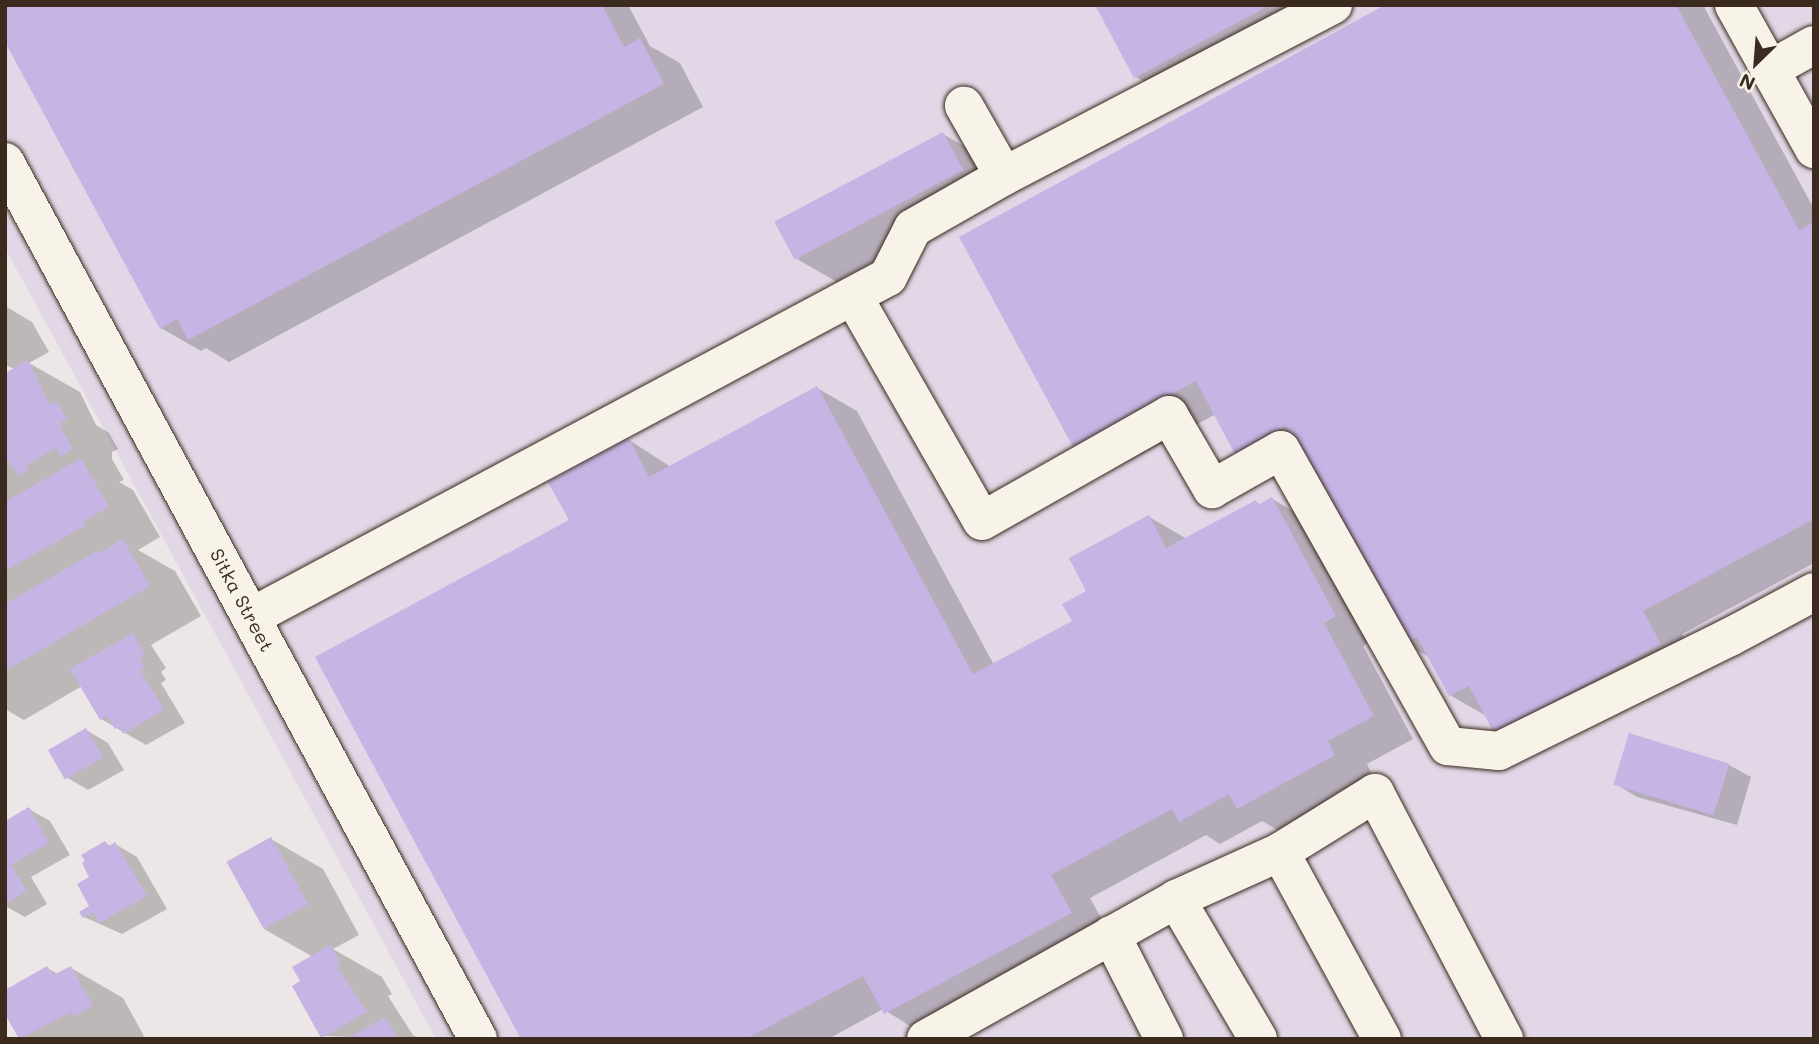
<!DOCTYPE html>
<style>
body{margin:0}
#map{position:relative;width:1819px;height:1044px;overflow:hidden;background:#ede6e7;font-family:Mali,sans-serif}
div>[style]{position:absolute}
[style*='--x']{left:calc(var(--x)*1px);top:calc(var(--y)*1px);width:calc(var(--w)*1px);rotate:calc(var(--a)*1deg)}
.built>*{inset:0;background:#e1d7e6}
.shadow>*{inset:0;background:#0003}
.building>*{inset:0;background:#c6b4e5;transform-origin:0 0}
.roads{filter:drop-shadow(0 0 2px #3b2a1e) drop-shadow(0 0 2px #3b2a1e)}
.minor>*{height:38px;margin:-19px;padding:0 19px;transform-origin:19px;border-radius:19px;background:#f7f3e8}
span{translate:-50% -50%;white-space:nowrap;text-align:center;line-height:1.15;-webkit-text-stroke:5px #f7f3e8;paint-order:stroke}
.street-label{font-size:19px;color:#3b2a1e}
.frame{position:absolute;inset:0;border:7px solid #3b2a1e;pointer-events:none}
.north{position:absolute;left:1721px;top:28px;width:70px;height:70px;-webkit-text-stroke:5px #f7f3e8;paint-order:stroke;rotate:205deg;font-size:19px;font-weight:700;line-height:28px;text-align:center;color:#3b2a1e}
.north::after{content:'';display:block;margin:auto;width:24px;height:32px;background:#3b2a1e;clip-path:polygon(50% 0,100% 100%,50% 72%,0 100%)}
</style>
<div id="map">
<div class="built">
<i style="clip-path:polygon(5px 5px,1814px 5px,1814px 1039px,436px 1039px,5px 248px)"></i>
</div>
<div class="shadow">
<i style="clip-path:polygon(5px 5px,628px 5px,650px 46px,680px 63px,703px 107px,229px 362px,206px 348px,201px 351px,161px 328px)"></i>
<i style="clip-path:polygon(1097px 5px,1352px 5px,1176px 100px,1136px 77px)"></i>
<i style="clip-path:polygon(1389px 5px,1703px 5px,1814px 209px,1814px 563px,1682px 634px,1700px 667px,1535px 755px,1495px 732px,1488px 717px,1450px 695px,1431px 658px,1404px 643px,1306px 459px,1216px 414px,1114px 469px,1074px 445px)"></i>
<i style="clip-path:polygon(943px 134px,983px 157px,1002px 193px,837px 282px,797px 259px)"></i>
<i style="clip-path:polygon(5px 306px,32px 322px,49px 352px,29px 363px,80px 392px,96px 425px,109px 433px,118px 449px,112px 452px,112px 459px,124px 480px,119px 482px,133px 490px,160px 537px,138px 550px,175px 571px,201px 616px,151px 645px,166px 668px,161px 672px,166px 680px,161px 683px,185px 723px,146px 745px,101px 719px,82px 686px,24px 720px,5px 709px,5px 375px,15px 369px,5px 365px)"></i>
<i style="clip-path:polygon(817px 388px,857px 411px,994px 665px,1074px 622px,1089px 591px,1149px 517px,1187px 539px,1256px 502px,1262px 505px,1272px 499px,1312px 522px,1375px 639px,1363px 646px,1413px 739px,1367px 764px,1374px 779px,1278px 830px,1262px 821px,1220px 844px,1206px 835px,1090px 898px,1111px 936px,926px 1036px,883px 1009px,828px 1039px,523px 1039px,571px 520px,629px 440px,671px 467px)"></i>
<i style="clip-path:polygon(86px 730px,108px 743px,124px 770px,88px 790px,66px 777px)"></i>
<i style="clip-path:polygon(1729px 765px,1751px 777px,1737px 825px,1637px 797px,1616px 784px)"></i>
<i style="clip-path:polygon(29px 809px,50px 821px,70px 855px,31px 877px,47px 904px,25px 917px,5px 906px,5px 823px)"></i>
<i style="clip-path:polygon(271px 839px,323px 869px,359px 935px,333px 949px,382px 977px,392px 994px,388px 996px,413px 1035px,420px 1039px,322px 1036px,302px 982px,313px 957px,264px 929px)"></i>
<i style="clip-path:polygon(105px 843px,112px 847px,115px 844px,137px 857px,167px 909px,122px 934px,84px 917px,92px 906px,92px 877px)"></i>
<i style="clip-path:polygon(47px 968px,58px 974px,71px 968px,123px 998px,144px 1036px,139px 1039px,21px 1039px,5px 1010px)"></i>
</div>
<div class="building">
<i style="clip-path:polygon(5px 5px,602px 5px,624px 47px,640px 38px,664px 84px,188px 340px,177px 319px,160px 329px,5px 42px)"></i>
<i style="clip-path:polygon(1095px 5px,1270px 5px,1134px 78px)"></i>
<i style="clip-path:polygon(1385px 5px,1676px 5px,1799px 230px,1814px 222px,1814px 519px,1643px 611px,1661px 644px,1494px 733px,1469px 686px,1449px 696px,1417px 637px,1403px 645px,1286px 426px,1235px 454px,1196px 381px,1073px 447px,959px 237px)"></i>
<i style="left:943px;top:132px;width:43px;height:191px;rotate:62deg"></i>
<i style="clip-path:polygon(28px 360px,50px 405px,57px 401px,67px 419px,61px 422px,61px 428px,73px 449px,61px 457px,56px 448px,26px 465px,29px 469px,18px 476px,9px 461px,5px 463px,5px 373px)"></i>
<i style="clip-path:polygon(817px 386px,973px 674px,1072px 621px,1062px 604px,1086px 591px,1069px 558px,1149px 515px,1166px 548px,1256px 500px,1258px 505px,1272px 497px,1336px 616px,1324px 623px,1374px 716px,1328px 741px,1335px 755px,1237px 809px,1229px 794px,1179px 822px,1172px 809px,1051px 875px,1072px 913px,884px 1014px,863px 976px,746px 1039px,521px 1039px,315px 657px,569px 520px,548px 482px,629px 438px,649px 477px)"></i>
<i style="clip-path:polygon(81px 458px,109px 507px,84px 521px,86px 525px,5px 571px,5px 502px)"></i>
<i style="clip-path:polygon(123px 539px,150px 586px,5px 671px,5px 604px,97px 551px,99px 553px)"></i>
<i style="clip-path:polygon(133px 633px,145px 655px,140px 659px,145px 668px,140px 670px,164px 710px,123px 734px,119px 727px,115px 729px,107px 716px,100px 720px,70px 669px)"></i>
<i style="left:86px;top:728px;width:34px;height:44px;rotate:60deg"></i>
<i style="left:1629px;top:733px;width:105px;height:54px;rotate:17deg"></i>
<i style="clip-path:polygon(29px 807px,49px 843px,11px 865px,27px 891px,5px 904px,5px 821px)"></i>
<i style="left:271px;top:837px;width:77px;height:51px;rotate:61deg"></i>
<i style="clip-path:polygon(105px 841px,109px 846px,115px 842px,147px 896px,99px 923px,93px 912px,83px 918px,79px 912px,89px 906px,77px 884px,89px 877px,82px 863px,85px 861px,81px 855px)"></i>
<i style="clip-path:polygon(330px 945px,341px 964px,337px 966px,367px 1012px,321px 1038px,292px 986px,300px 981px,292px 967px)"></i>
<i style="clip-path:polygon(47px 966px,53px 975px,71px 966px,93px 1006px,74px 1017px,72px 1012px,19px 1039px,5px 1014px,5px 990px)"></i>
<i style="clip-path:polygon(385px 1017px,398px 1039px,346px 1039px)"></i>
</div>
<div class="roads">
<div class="minor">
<i style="--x:1734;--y:5;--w:165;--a:60.9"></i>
<i style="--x:1769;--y:70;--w:51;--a:-29.1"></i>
<i style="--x:5;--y:162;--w:996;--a:61.66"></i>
<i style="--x:1004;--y:176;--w:371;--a:-27.5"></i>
<i style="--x:853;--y:296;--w:259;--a:60.2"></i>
<i style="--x:982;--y:521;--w:215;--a:-29.5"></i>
<i style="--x:1169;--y:415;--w:86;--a:59.8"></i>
<i style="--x:1212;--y:489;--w:79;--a:-29.5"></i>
<i style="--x:1281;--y:450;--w:340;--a:60.6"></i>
<i style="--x:1448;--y:746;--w:51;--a:5.6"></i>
<i style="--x:1499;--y:751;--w:258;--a:-26.3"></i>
<i style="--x:1730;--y:637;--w:95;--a:-28.2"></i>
<i style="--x:251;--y:617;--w:722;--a:-28.09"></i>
<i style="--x:888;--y:277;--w:55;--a:-63"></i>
<i style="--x:913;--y:228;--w:105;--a:-29.7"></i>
<i style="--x:1004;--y:176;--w:81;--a:-119.7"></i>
<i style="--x:1280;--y:852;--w:112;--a:-31.8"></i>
<i style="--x:1375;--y:793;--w:278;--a:62.3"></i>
<i style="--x:1176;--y:899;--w:162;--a:59.6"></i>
<i style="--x:1111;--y:935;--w:117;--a:63"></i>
<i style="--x:926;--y:1039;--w:287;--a:-29.2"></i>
<i style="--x:1176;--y:899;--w:114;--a:-24.3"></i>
<i style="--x:1280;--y:852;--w:213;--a:61.4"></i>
</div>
</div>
<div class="street-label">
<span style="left:242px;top:600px;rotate:62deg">Sitka Street</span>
</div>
<div class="frame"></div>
<div class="north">N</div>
</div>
